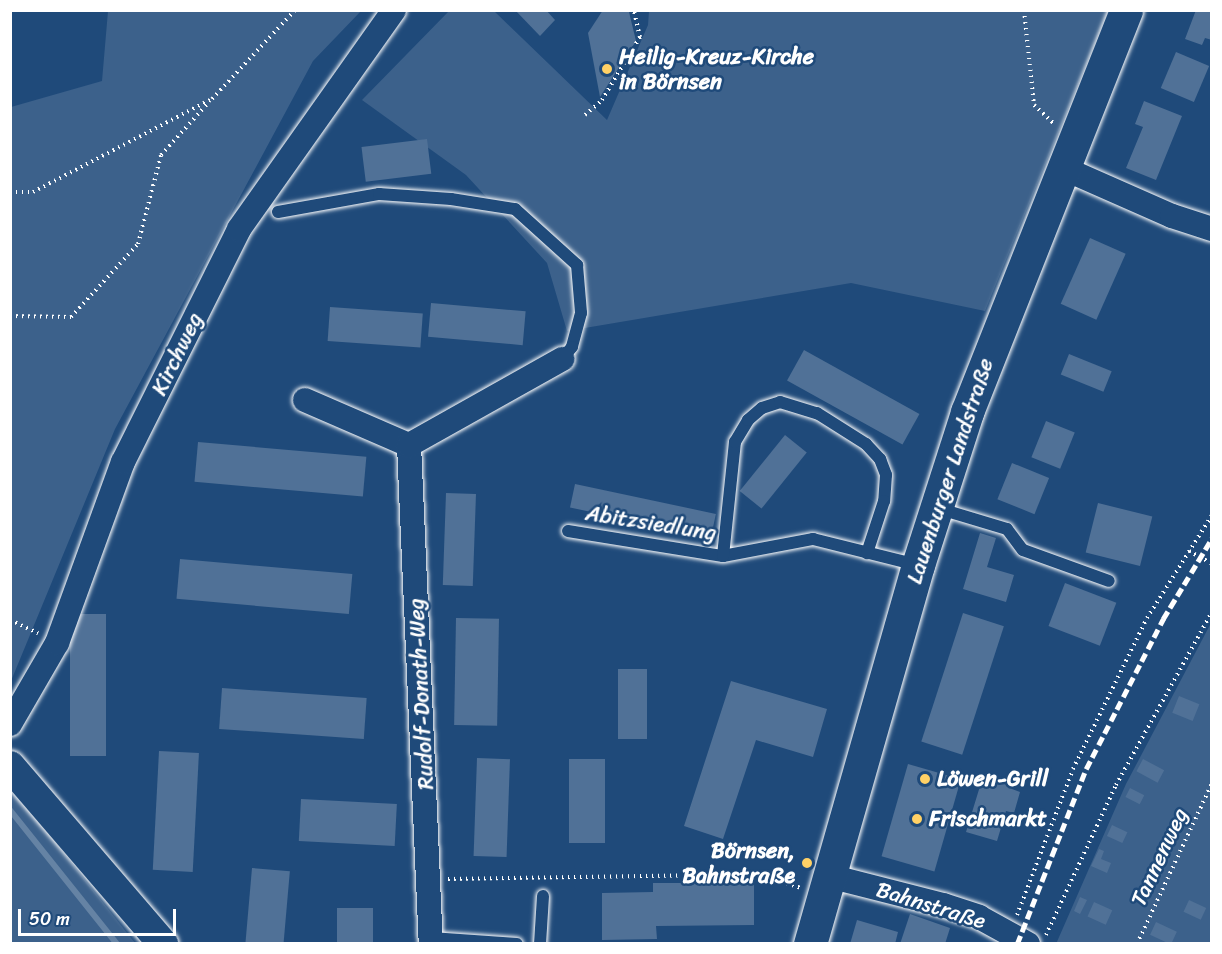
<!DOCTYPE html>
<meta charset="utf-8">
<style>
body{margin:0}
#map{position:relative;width:1222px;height:954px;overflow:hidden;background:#1f4a7a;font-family:Sriracha,sans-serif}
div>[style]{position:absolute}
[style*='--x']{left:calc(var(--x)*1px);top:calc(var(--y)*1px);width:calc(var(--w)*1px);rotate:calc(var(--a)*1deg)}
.green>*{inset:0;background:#3c618b}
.stream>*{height:6px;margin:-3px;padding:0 3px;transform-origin:3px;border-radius:3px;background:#6583a4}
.building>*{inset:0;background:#507197;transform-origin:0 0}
.path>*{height:4px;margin-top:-2px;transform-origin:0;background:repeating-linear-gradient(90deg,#fff 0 1.5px,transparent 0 6px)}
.roads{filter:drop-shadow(0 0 2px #fff) drop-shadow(0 0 2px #fff)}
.service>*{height:12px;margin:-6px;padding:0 6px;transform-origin:6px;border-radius:6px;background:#1f4a7a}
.minor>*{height:24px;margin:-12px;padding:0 12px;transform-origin:12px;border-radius:12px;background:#1f4a7a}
.tertiary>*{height:30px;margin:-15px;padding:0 15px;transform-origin:15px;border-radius:15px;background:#1f4a7a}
.secondary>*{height:33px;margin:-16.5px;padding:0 16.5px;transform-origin:16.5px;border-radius:16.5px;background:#1f4a7a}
.rail>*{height:4.5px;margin-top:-2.25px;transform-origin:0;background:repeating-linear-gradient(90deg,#fff 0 9px,transparent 0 13.5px)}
.dots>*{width:16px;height:16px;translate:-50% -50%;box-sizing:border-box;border:3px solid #1f4a7a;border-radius:50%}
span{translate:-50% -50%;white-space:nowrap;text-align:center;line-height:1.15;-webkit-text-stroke:5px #1f4a7a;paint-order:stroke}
.poi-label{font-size:22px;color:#fff;font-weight:700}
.left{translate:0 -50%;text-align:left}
.right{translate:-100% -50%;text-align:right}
.street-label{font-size:22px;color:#fff}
.frame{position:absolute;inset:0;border:12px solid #fff;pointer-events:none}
.scale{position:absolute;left:18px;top:909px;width:158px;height:27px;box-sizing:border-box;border:3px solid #fff;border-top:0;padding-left:8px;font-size:18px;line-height:21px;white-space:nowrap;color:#fff;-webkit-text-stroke:4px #1f4a7a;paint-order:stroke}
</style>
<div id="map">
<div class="green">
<i style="clip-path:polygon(108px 11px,361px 11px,313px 61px,115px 429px,11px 681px,11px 107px,102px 81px)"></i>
<i style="clip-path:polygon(449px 11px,494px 11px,607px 120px,648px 25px,649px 11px,1108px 11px,985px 311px,851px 283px,567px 331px,547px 263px,466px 175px,362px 100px)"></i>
<i style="clip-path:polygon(1211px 623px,1211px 943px,1056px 944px,1126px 784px)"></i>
<i style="clip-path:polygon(10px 790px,50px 836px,135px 943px,11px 943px)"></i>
</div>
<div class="stream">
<i style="--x:10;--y:810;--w:171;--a:51.4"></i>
</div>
<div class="building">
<i style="clip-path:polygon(515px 10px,546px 10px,555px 20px,540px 36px)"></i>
<i style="clip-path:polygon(603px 10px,629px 12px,636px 41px,600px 97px,588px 33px)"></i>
<i style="clip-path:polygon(1196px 10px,1212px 10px,1212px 40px,1205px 38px,1202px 45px,1185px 39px)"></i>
<i style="left:1176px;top:52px;width:36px;height:39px;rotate:23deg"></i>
<i style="clip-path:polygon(1144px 101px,1182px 116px,1156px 180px,1126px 168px,1143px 127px,1135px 124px)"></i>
<i style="left:427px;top:139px;width:35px;height:66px;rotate:83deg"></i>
<i style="left:1090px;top:238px;width:39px;height:72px;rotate:24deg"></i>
<i style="left:431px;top:303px;width:95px;height:34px;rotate:5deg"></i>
<i style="left:330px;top:307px;width:93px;height:34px;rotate:4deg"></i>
<i style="left:804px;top:350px;width:132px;height:35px;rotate:29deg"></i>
<i style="left:1069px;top:354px;width:46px;height:22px;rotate:22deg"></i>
<i style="left:1046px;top:421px;width:31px;height:39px;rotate:22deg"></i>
<i style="left:785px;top:435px;width:28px;height:72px;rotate:39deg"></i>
<i style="left:198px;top:442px;width:169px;height:40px;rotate:5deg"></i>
<i style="left:1012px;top:463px;width:40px;height:39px;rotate:22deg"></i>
<i style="left:575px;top:484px;width:144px;height:24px;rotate:12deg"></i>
<i style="left:446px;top:493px;width:30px;height:92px;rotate:2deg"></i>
<i style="left:1098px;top:503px;width:56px;height:51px;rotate:14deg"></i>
<i style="clip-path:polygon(980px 533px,996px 538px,987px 567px,1014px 575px,1006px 602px,963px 589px)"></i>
<i style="left:180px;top:559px;width:173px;height:40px;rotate:5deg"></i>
<i style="left:1065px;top:583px;width:55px;height:46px;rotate:21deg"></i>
<i style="left:963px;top:613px;width:43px;height:135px;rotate:18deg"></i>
<i style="left:70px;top:614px;width:36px;height:142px"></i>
<i style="left:456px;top:618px;width:43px;height:107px;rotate:1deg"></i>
<i style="left:618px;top:669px;width:29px;height:70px"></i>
<i style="clip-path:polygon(731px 681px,827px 709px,813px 757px,756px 740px,723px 839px,684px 826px)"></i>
<i style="left:222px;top:688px;width:145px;height:41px;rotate:4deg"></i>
<i style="left:1179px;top:696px;width:22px;height:18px;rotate:22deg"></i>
<i style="left:159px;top:751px;width:40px;height:119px;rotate:3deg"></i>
<i style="left:477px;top:758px;width:33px;height:98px;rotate:2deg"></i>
<i style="left:569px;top:759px;width:36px;height:84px"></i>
<i style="left:1143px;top:759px;width:24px;height:14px;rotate:28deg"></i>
<i style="left:908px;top:764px;width:55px;height:96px;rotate:16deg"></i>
<i style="clip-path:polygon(984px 773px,1014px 783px,1012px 789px,1020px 792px,1014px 813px,1006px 811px,997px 841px,966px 832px)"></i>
<i style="left:1130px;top:788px;width:16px;height:10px;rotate:27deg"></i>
<i style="left:301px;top:799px;width:96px;height:42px;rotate:3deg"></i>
<i style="left:1112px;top:825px;width:17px;height:12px;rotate:25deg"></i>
<i style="clip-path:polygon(1099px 849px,1104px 851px,1101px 859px,1111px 863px,1107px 873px,1091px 866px)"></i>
<i style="left:252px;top:868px;width:38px;height:76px;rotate:5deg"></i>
<i style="clip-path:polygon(653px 883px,754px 883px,754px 925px,656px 926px,657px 939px,602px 940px,602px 893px,653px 892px)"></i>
<i style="clip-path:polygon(1080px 897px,1087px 900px,1080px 914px,1074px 911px)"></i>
<i style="left:1189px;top:900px;width:19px;height:13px;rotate:25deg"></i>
<i style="left:1094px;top:902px;width:20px;height:16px;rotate:24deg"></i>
<i style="left:337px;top:908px;width:36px;height:36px"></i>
<i style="clip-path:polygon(910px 914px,950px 928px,945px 944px,900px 944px)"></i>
<i style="clip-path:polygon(857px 920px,898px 932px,895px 944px,850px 944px)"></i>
<i style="left:1156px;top:922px;width:23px;height:14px;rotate:25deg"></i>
</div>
<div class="path">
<i style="--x:1024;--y:10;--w:96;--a:84"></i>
<i style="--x:1034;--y:105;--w:26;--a:43"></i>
<i style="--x:585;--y:115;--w:23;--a:-41"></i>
<i style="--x:602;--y:100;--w:74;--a:-58.9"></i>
<i style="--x:640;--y:37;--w:28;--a:-103"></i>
<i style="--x:10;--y:192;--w:23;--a:0"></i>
<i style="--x:33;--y:192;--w:202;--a:-27.5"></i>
<i style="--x:212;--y:99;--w:122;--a:-47"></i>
<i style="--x:10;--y:316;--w:61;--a:0.9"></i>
<i style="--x:71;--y:317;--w:99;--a:-47.5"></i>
<i style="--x:138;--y:244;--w:92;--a:-75.5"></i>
<i style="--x:161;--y:155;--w:72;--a:-47.8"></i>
<i style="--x:1189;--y:551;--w:26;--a:29"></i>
<i style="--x:10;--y:620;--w:31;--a:25"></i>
<i style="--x:448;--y:879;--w:310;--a:-0.9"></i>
<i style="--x:758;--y:874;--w:45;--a:18"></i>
<i style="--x:1017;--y:915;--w:156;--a:-69"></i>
<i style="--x:1073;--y:769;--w:168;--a:-63.9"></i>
<i style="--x:1147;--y:618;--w:122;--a:-57.7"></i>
<i style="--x:1046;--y:935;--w:166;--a:-65"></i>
<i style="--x:1116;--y:785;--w:198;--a:-61"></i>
<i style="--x:1137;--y:944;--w:178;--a:-65"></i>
</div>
<div class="roads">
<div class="service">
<i style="--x:278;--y:212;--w:103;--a:-10.1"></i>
<i style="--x:379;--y:194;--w:72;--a:4"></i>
<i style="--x:451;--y:199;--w:65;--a:8.9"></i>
<i style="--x:515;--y:209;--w:84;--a:42.1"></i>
<i style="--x:577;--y:265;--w:48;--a:85.2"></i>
<i style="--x:581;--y:313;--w:35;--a:105"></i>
<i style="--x:572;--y:347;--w:16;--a:130"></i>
<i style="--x:937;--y:508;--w:73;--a:16.7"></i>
<i style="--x:1007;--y:529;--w:26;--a:53"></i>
<i style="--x:1023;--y:550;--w:91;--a:19.8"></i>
<i style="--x:568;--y:531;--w:157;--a:9.2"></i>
<i style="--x:723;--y:556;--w:92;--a:-10.7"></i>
<i style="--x:813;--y:539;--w:107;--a:14"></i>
<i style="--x:723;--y:556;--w:115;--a:-84"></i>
<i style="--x:735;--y:442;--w:26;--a:-59"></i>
<i style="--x:748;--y:420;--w:18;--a:-41"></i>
<i style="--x:762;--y:408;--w:19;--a:-18"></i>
<i style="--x:780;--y:402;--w:39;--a:17"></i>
<i style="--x:817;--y:413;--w:58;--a:32.3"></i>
<i style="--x:866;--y:444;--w:21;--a:47"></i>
<i style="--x:880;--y:459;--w:17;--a:69"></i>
<i style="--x:886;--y:475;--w:26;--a:94"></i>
<i style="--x:884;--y:501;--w:55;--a:108.1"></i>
<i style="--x:431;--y:938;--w:86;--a:4"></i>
<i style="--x:540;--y:944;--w:48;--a:-86.4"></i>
</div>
<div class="minor">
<i style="--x:1063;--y:168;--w:119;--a:23.8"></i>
<i style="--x:1172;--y:216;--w:42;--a:18"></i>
<i style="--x:305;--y:400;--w:113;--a:23.4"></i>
<i style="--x:409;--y:445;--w:499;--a:87.5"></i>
<i style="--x:409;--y:445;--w:176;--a:-29.3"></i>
<i style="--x:10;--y:724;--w:94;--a:-59.9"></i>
<i style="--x:57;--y:643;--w:193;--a:-70"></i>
<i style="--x:123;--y:462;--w:260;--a:-63.5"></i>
<i style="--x:239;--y:229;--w:268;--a:-54.7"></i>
<i style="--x:829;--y:876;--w:118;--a:14.3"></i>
<i style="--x:943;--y:905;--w:38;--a:18"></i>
<i style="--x:979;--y:917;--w:56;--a:28.9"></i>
</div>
<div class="tertiary">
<i style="--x:10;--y:766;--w:235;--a:49.3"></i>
</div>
<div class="secondary">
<i style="--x:810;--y:944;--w:394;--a:-74.1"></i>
<i style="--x:918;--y:565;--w:161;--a:-72.2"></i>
<i style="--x:967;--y:412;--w:432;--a:-68.4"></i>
</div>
</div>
<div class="rail">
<i style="--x:1017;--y:944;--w:188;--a:-68.5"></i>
<i style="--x:1086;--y:769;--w:169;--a:-62.8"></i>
<i style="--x:1163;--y:619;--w:95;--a:-58.8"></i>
</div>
<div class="dots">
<i style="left:607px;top:69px;background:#ffd166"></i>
<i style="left:925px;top:779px;background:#ffd166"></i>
<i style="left:917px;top:819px;background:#ffd166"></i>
<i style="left:807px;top:863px;background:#ffd166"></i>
</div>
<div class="poi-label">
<span class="left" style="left:619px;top:69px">Heilig-Kreuz-Kirche<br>in Börnsen</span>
<span class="left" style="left:937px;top:779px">Löwen-Grill</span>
<span class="left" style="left:929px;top:819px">Frischmarkt</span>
<span class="right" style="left:795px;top:863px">Börnsen,<br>Bahnstraße</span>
</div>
<div class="street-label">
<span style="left:177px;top:354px;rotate:-64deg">Kirchweg</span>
<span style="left:950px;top:471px;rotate:-72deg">Lauenburger Landstraße</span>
<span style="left:651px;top:523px;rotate:9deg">Abitzsiedlung</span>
<span style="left:421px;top:694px;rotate:-93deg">Rudolf-Donath-Weg</span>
<span style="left:1159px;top:857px;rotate:-65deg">Tannenweg</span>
<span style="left:931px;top:905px;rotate:17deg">Bahnstraße</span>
</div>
<div class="frame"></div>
<div class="scale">50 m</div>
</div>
